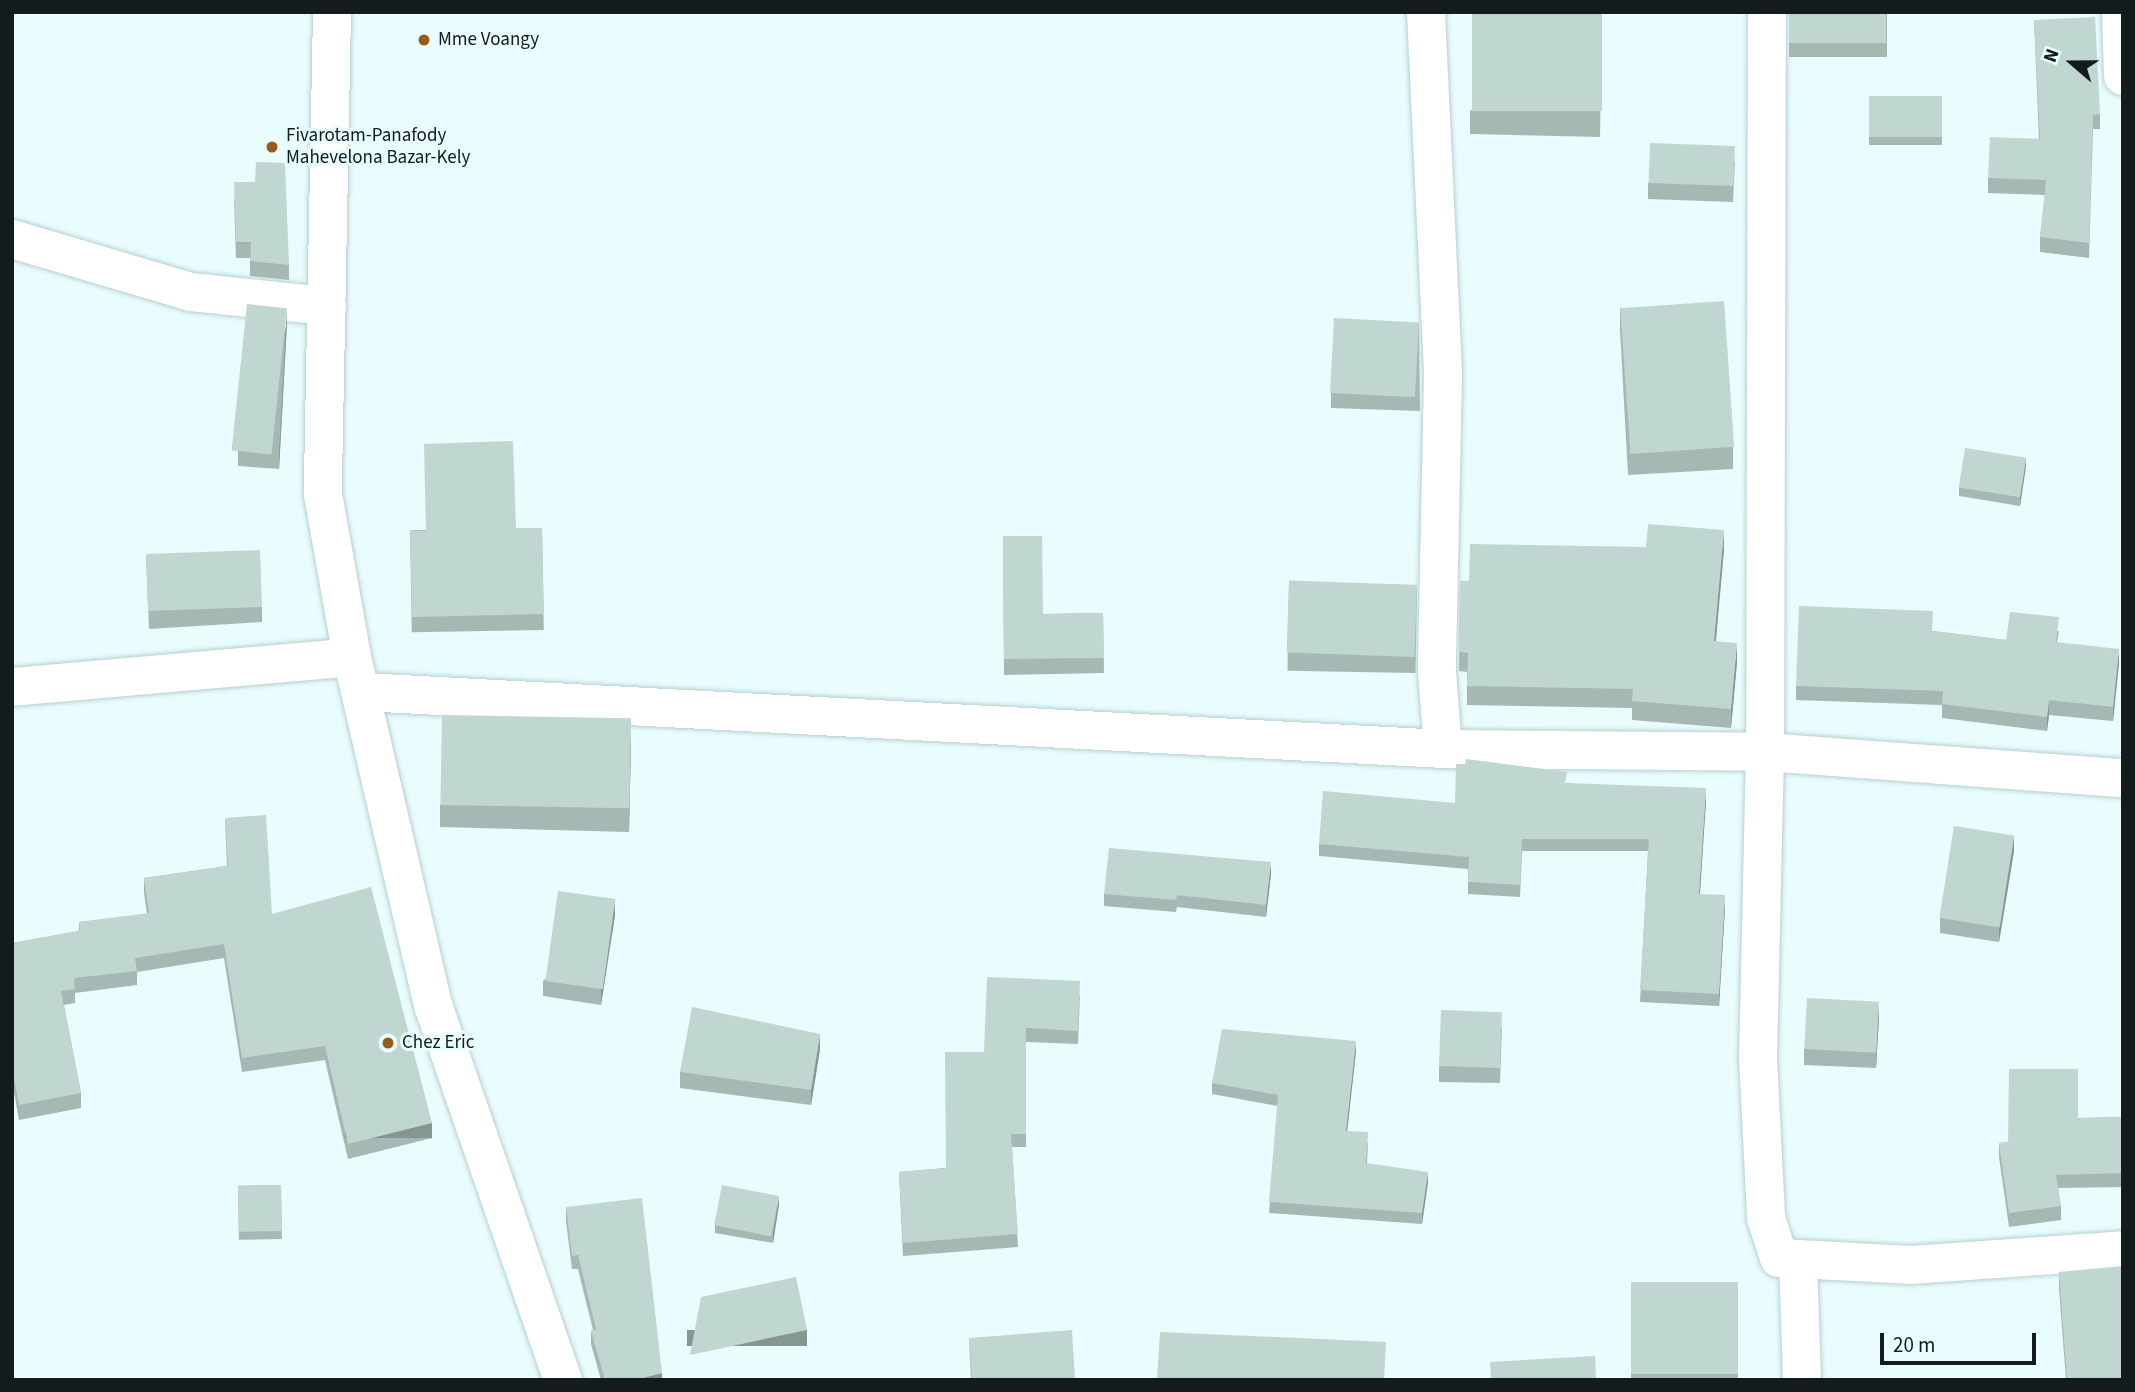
<!DOCTYPE html>
<style>
body{margin:0}
#map{position:relative;width:2135px;height:1392px;overflow:hidden;background:#e9fcfe;font-family:"Source Sans 3",sans-serif}
div>[style]{position:absolute}
[style*='--x']{left:calc(var(--x)*1px);top:calc(var(--y)*1px);width:calc(var(--w)*1px);rotate:calc(var(--a)*1deg)}
.roads{filter:drop-shadow(0 0 2px #b7cfd1) drop-shadow(0 0 2px #b7cfd1)}
.minor>*{height:38px;margin:-19px;padding:0 19px;transform-origin:19px;border-radius:19px;background:#fff}
.secondary>*{height:38px;margin:-19px;padding:0 19px;transform-origin:19px;border-radius:19px;background:#fff}
.wall>*{inset:0;background:#a5b8b3;transform-origin:0 0}
.shaded-wall>*{inset:0;background:#869692;transform-origin:0 0}
.building>*{inset:0;background:#c0d6d0;transform-origin:0 0}
.dots>*{width:19px;height:19px;translate:-50% -50%;box-sizing:border-box;border:4px solid #e9fcfe;border-radius:50%}
span{translate:-50% -50%;white-space:nowrap;text-align:center;line-height:1.15;-webkit-text-stroke:6px #e9fcfe;paint-order:stroke}
.poi-label{font-size:19px;color:#131b1c}
.left{translate:0 -50%;text-align:left}
.frame{position:absolute;inset:0;border:14px solid #131b1c;pointer-events:none}
.north{position:absolute;left:2037px;top:28px;width:70px;height:70px;-webkit-text-stroke:5px #e9fcfe;paint-order:stroke;rotate:290deg;font-size:19px;font-weight:700;line-height:28px;text-align:center;color:#131b1c}
.north::after{content:'';display:block;margin:auto;width:24px;height:32px;background:#131b1c;clip-path:polygon(50% 0,100% 100%,50% 72%,0 100%)}
.scale{position:absolute;left:1880px;top:1333px;width:156px;height:32px;box-sizing:border-box;border:4px solid #131b1c;border-top:0;padding-left:9px;font-size:21px;line-height:24px;white-space:nowrap;color:#131b1c;-webkit-text-stroke:5px #e9fcfe;paint-order:stroke}
</style>
<div id="map">
<div class="roads">
<div class="minor">
<i style="--x:1426;--y:12;--w:364;--a:87.3"></i>
<i style="--x:1443;--y:376;--w:296;--a:91.2"></i>
<i style="--x:1437;--y:672;--w:77;--a:85.5"></i>
<i style="--x:1767;--y:12;--w:740;--a:90.15"></i>
<i style="--x:1765;--y:752;--w:306;--a:91.3"></i>
<i style="--x:1758;--y:1058;--w:160;--a:87.1"></i>
<i style="--x:1766;--y:1218;--w:42;--a:72"></i>
<i style="--x:1779;--y:1258;--w:132;--a:3"></i>
<i style="--x:1911;--y:1265;--w:213;--a:-4"></i>
<i style="--x:2121;--y:12;--w:64;--a:88.2"></i>
<i style="--x:12;--y:239;--w:187;--a:16.5"></i>
<i style="--x:191;--y:292;--w:137;--a:5.9"></i>
<i style="--x:12;--y:687;--w:341;--a:-5"></i>
<i style="--x:363;--y:692;--w:1082;--a:3.02"></i>
<i style="--x:1443;--y:749;--w:322;--a:0.5"></i>
<i style="--x:1765;--y:752;--w:359;--a:4.2"></i>
<i style="--x:1798;--y:1259;--w:121;--a:88.1"></i>
</div>
<div class="secondary">
<i style="--x:332;--y:12;--w:482;--a:91.1"></i>
<i style="--x:323;--y:494;--w:166;--a:79.9"></i>
<i style="--x:352;--y:657;--w:360;--a:76.9"></i>
<i style="--x:434;--y:1008;--w:394;--a:70.9"></i>
</div>
</div>
<div class="wall">
<i style="clip-path:polygon(1602px 12px,1600px 137px,1470px 134px,1470px 111px)"></i>
<i style="left:1789px;top:12px;width:98px;height:45px"></i>
<i style="clip-path:polygon(2034px 20px,2100px 114px,2100px 129px,2093px 129px,2089px 258px,2040px 252px,2040px 237px,2045px 195px,1988px 193px,1988px 178px,2039px 139px)"></i>
<i style="left:1942px;top:96px;width:49px;height:73px;rotate:90deg"></i>
<i style="clip-path:polygon(1735px 162px,1733px 202px,1648px 199px,1648px 183px)"></i>
<i style="clip-path:polygon(234px 198px,289px 265px,289px 280px,250px 276px,250px 258px,236px 258px)"></i>
<i style="clip-path:polygon(1620px 307px,1733px 447px,1733px 469px,1628px 475px,1620px 330px)"></i>
<i style="clip-path:polygon(1419px 322px,1420px 411px,1331px 408px,1331px 393px)"></i>
<i style="clip-path:polygon(287px 324px,279px 469px,238px 466px,238px 451px)"></i>
<i style="clip-path:polygon(2026px 466px,2020px 506px,1959px 496px,1959px 488px)"></i>
<i style="left:542px;top:528px;width:102px;height:132px;rotate:89deg"></i>
<i style="clip-path:polygon(1003px 536px,1043px 614px,1103px 613px,1104px 673px,1004px 675px)"></i>
<i style="clip-path:polygon(1724px 549px,1716px 641px,1737px 662px,1731px 728px,1632px 720px,1632px 708px,1467px 705px,1467px 672px,1459px 671px,1460px 581px,1469px 581px)"></i>
<i style="clip-path:polygon(146px 556px,262px 607px,262px 622px,149px 629px)"></i>
<i style="left:1417px;top:585px;width:88px;height:128px;rotate:91deg"></i>
<i style="clip-path:polygon(1933px 631px,2006px 640px,2059px 631px,2057px 642px,2119px 663px,2113px 721px,2049px 715px,2047px 731px,1942px 718px,1942px 705px,1796px 700px,1796px 686px)"></i>
<i style="clip-path:polygon(631px 742px,629px 832px,440px 827px,440px 805px)"></i>
<i style="clip-path:polygon(1567px 783px,1706px 800px,1700px 894px,1725px 907px,1719px 1006px,1640px 1002px,1648px 851px,1522px 851px,1520px 897px,1468px 894px,1468px 869px,1319px 856px,1319px 844px,1455px 803px)"></i>
<i style="clip-path:polygon(225px 818px,272px 914px,432px 1138px,348px 1159px,325px 1060px,242px 1072px,224px 958px,137px 972px,137px 985px,75px 993px,75px 1003px,64px 1005px,81px 1093px,81px 1108px,19px 1120px,14px 1092px,12px 1092px,12px 943px,79px 931px,79px 922px,147px 914px,144px 893px,144px 878px,227px 866px)"></i>
<i style="clip-path:polygon(2014px 851px,1999px 942px,1940px 933px,1940px 918px)"></i>
<i style="clip-path:polygon(1271px 874px,1266px 917px,1177px 907px,1176px 912px,1104px 906px,1104px 894px)"></i>
<i style="clip-path:polygon(615px 915px,601px 1005px,543px 996px,543px 981px)"></i>
<i style="clip-path:polygon(1080px 995px,1078px 1044px,1026px 1042px,1026px 1147px,1012px 1147px,1018px 1247px,903px 1256px,899px 1172px,946px 1168px,984px 1052px)"></i>
<i style="clip-path:polygon(1879px 1017px,1876px 1068px,1804px 1065px,1804px 1049px)"></i>
<i style="clip-path:polygon(1502px 1027px,1500px 1083px,1439px 1082px,1439px 1066px)"></i>
<i style="clip-path:polygon(820px 1049px,811px 1105px,680px 1088px,680px 1072px)"></i>
<i style="clip-path:polygon(1356px 1051px,1347px 1131px,1368px 1143px,1367px 1163px,1428px 1182px,1422px 1224px,1269px 1213px,1278px 1106px,1212px 1094px,1212px 1083px)"></i>
<i style="clip-path:polygon(2123px 1117px,2123px 1187px,2058px 1188px,2061px 1206px,2061px 1220px,2009px 1227px,1999px 1157px,1999px 1143px,2008px 1142px,2078px 1118px)"></i>
<i style="left:281px;top:1185px;width:54px;height:43px;rotate:89deg"></i>
<i style="clip-path:polygon(779px 1204px,773px 1243px,715px 1233px,715px 1225px)"></i>
<i style="clip-path:polygon(566px 1207px,662px 1380px,601px 1380px,591px 1344px,591px 1331px,593px 1330px,578px 1269px,572px 1269px,566px 1221px)"></i>
<i style="clip-path:polygon(2059px 1272px,2123px 1380px,2066px 1380px,2059px 1288px)"></i>
<i style="left:1631px;top:1282px;width:107px;height:98px"></i>
<i style="clip-path:polygon(969px 1338px,1075px 1380px,971px 1380px)"></i>
</div>
<div class="shaded-wall">
<i style="clip-path:polygon(287px 308px,287px 324px,279px 469px,279px 453px)"></i>
<i style="clip-path:polygon(2026px 458px,2026px 466px,2020px 506px,2020px 498px)"></i>
<i style="clip-path:polygon(1724px 530px,1724px 549px,1714px 660px,1714px 641px)"></i>
<i style="clip-path:polygon(1737px 643px,1737px 662px,1731px 728px,1731px 709px)"></i>
<i style="clip-path:polygon(2119px 649px,2119px 663px,2113px 721px,2113px 707px)"></i>
<i style="clip-path:polygon(2049px 700px,2049px 715px,2047px 731px,2047px 717px)"></i>
<i style="clip-path:polygon(631px 719px,631px 742px,629px 832px,629px 810px)"></i>
<i style="clip-path:polygon(1706px 788px,1706px 800px,1699px 906px,1699px 894px)"></i>
<i style="clip-path:polygon(2014px 835px,2014px 851px,1999px 942px,1999px 927px)"></i>
<i style="clip-path:polygon(1271px 862px,1271px 874px,1266px 917px,1266px 905px)"></i>
<i style="clip-path:polygon(1725px 895px,1725px 907px,1719px 1006px,1719px 994px)"></i>
<i style="clip-path:polygon(615px 899px,615px 915px,601px 1005px,601px 989px)"></i>
<i style="clip-path:polygon(1879px 1002px,1879px 1017px,1876px 1068px,1876px 1052px)"></i>
<i style="clip-path:polygon(820px 1034px,820px 1049px,811px 1105px,811px 1090px)"></i>
<i style="clip-path:polygon(1356px 1041px,1356px 1051px,1346px 1142px,1346px 1131px)"></i>
<i style="left:432px;top:1123px;width:15px;height:87px;rotate:90deg"></i>
<i style="clip-path:polygon(1428px 1172px,1428px 1182px,1422px 1224px,1422px 1213px)"></i>
<i style="clip-path:polygon(779px 1196px,779px 1204px,773px 1243px,773px 1235px)"></i>
<i style="left:807px;top:1330px;width:16px;height:120px;rotate:90deg"></i>
<i style="clip-path:polygon(662px 1373px,662px 1380px,635px 1380px)"></i>
</div>
<div class="building">
<i style="left:1472px;top:12px;width:130px;height:99px"></i>
<i style="left:1789px;top:12px;width:97px;height:31px"></i>
<i style="clip-path:polygon(2095px 17px,2100px 114px,2093px 115px,2089px 243px,2040px 237px,2046px 180px,1988px 178px,1990px 137px,2040px 139px,2034px 20px)"></i>
<i style="left:1942px;top:96px;width:41px;height:73px;rotate:90deg"></i>
<i style="left:1650px;top:143px;width:85px;height:40px;rotate:2deg"></i>
<i style="clip-path:polygon(256px 162px,285px 163px,289px 265px,250px 261px,251px 242px,236px 242px,234px 182px,255px 182px)"></i>
<i style="left:1724px;top:301px;width:146px;height:104px;rotate:86deg"></i>
<i style="left:247px;top:304px;width:40px;height:147px;rotate:6deg"></i>
<i style="left:1334px;top:318px;width:85px;height:75px;rotate:3deg"></i>
<i style="clip-path:polygon(513px 441px,516px 528px,542px 528px,544px 614px,412px 617px,410px 531px,426px 531px,424px 444px)"></i>
<i style="left:1965px;top:448px;width:62px;height:40px;rotate:9deg"></i>
<i style="clip-path:polygon(1648px 524px,1724px 530px,1714px 641px,1737px 643px,1731px 709px,1632px 701px,1633px 689px,1467px 686px,1468px 653px,1459px 652px,1460px 581px,1469px 581px,1470px 544px,1646px 547px)"></i>
<i style="clip-path:polygon(1003px 536px,1042px 536px,1043px 614px,1103px 613px,1104px 658px,1004px 659px)"></i>
<i style="left:260px;top:550px;width:57px;height:114px;rotate:88deg"></i>
<i style="left:1417px;top:585px;width:72px;height:128px;rotate:92deg"></i>
<i style="clip-path:polygon(1799px 606px,1933px 611px,1932px 631px,2006px 640px,2010px 612px,2059px 617px,2056px 642px,2119px 649px,2113px 707px,2049px 700px,2047px 717px,1942px 704px,1943px 691px,1796px 686px)"></i>
<i style="left:442px;top:715px;width:189px;height:90px;rotate:1deg"></i>
<i style="clip-path:polygon(1466px 759px,1567px 772px,1565px 783px,1706px 788px,1699px 894px,1725px 895px,1719px 994px,1640px 990px,1649px 839px,1522px 839px,1520px 885px,1468px 882px,1469px 857px,1319px 844px,1323px 791px,1455px 803px,1456px 764px,1465px 764px)"></i>
<i style="clip-path:polygon(266px 815px,272px 914px,371px 887px,432px 1123px,348px 1144px,325px 1046px,242px 1058px,224px 944px,135px 958px,137px 971px,74px 978px,75px 989px,61px 991px,81px 1093px,19px 1105px,14px 1078px,12px 1078px,12px 943px,80px 931px,79px 922px,149px 913px,144px 878px,228px 866px,225px 818px)"></i>
<i style="left:1954px;top:826px;width:61px;height:93px;rotate:9deg"></i>
<i style="clip-path:polygon(1109px 848px,1271px 862px,1266px 905px,1177px 895px,1176px 900px,1104px 894px)"></i>
<i style="left:558px;top:891px;width:58px;height:91px;rotate:8deg"></i>
<i style="clip-path:polygon(987px 977px,1080px 981px,1078px 1031px,1026px 1028px,1026px 1134px,1011px 1134px,1018px 1234px,903px 1243px,899px 1172px,946px 1168px,945px 1052px,984px 1052px)"></i>
<i style="left:1807px;top:998px;width:72px;height:51px;rotate:3deg"></i>
<i style="clip-path:polygon(692px 1007px,820px 1034px,811px 1090px,680px 1072px)"></i>
<i style="left:1441px;top:1010px;width:61px;height:56px;rotate:2deg"></i>
<i style="clip-path:polygon(1222px 1029px,1356px 1041px,1346px 1131px,1368px 1132px,1366px 1163px,1428px 1172px,1422px 1213px,1269px 1202px,1278px 1095px,1212px 1083px)"></i>
<i style="clip-path:polygon(2009px 1069px,2078px 1069px,2078px 1118px,2123px 1117px,2123px 1173px,2056px 1175px,2061px 1206px,2009px 1213px,1999px 1143px,2008px 1142px)"></i>
<i style="left:281px;top:1185px;width:46px;height:43px;rotate:89deg"></i>
<i style="left:722px;top:1185px;width:58px;height:41px;rotate:11deg"></i>
<i style="clip-path:polygon(642px 1198px,662px 1373px,635px 1380px,605px 1380px,591px 1331px,596px 1329px,578px 1255px,572px 1256px,566px 1207px)"></i>
<i style="clip-path:polygon(2123px 1266px,2123px 1380px,2067px 1380px,2059px 1272px)"></i>
<i style="clip-path:polygon(796px 1277px,807px 1330px,690px 1355px,701px 1297px)"></i>
<i style="left:1631px;top:1282px;width:107px;height:92px"></i>
<i style="clip-path:polygon(1072px 1330px,1075px 1380px,972px 1380px,969px 1338px)"></i>
<i style="clip-path:polygon(1160px 1332px,1386px 1342px,1384px 1380px,1157px 1380px)"></i>
<i style="clip-path:polygon(1595px 1356px,1596px 1380px,1491px 1380px,1490px 1362px)"></i>
</div>
<div class="dots">
<i style="left:424px;top:40px;background:#975b1d"></i>
<i style="left:272px;top:147px;background:#975b1d"></i>
<i style="left:388px;top:1043px;background:#975b1d"></i>
</div>
<div class="poi-label">
<span class="left" style="left:438px;top:40px">Mme Voangy</span>
<span class="left" style="left:286px;top:147px">Fivarotam-Panafody<br>Mahevelona Bazar-Kely</span>
<span class="left" style="left:402px;top:1043px">Chez Eric</span>
</div>
<div class="frame"></div>
<div class="north">N</div>
<div class="scale">20 m</div>
</div>
